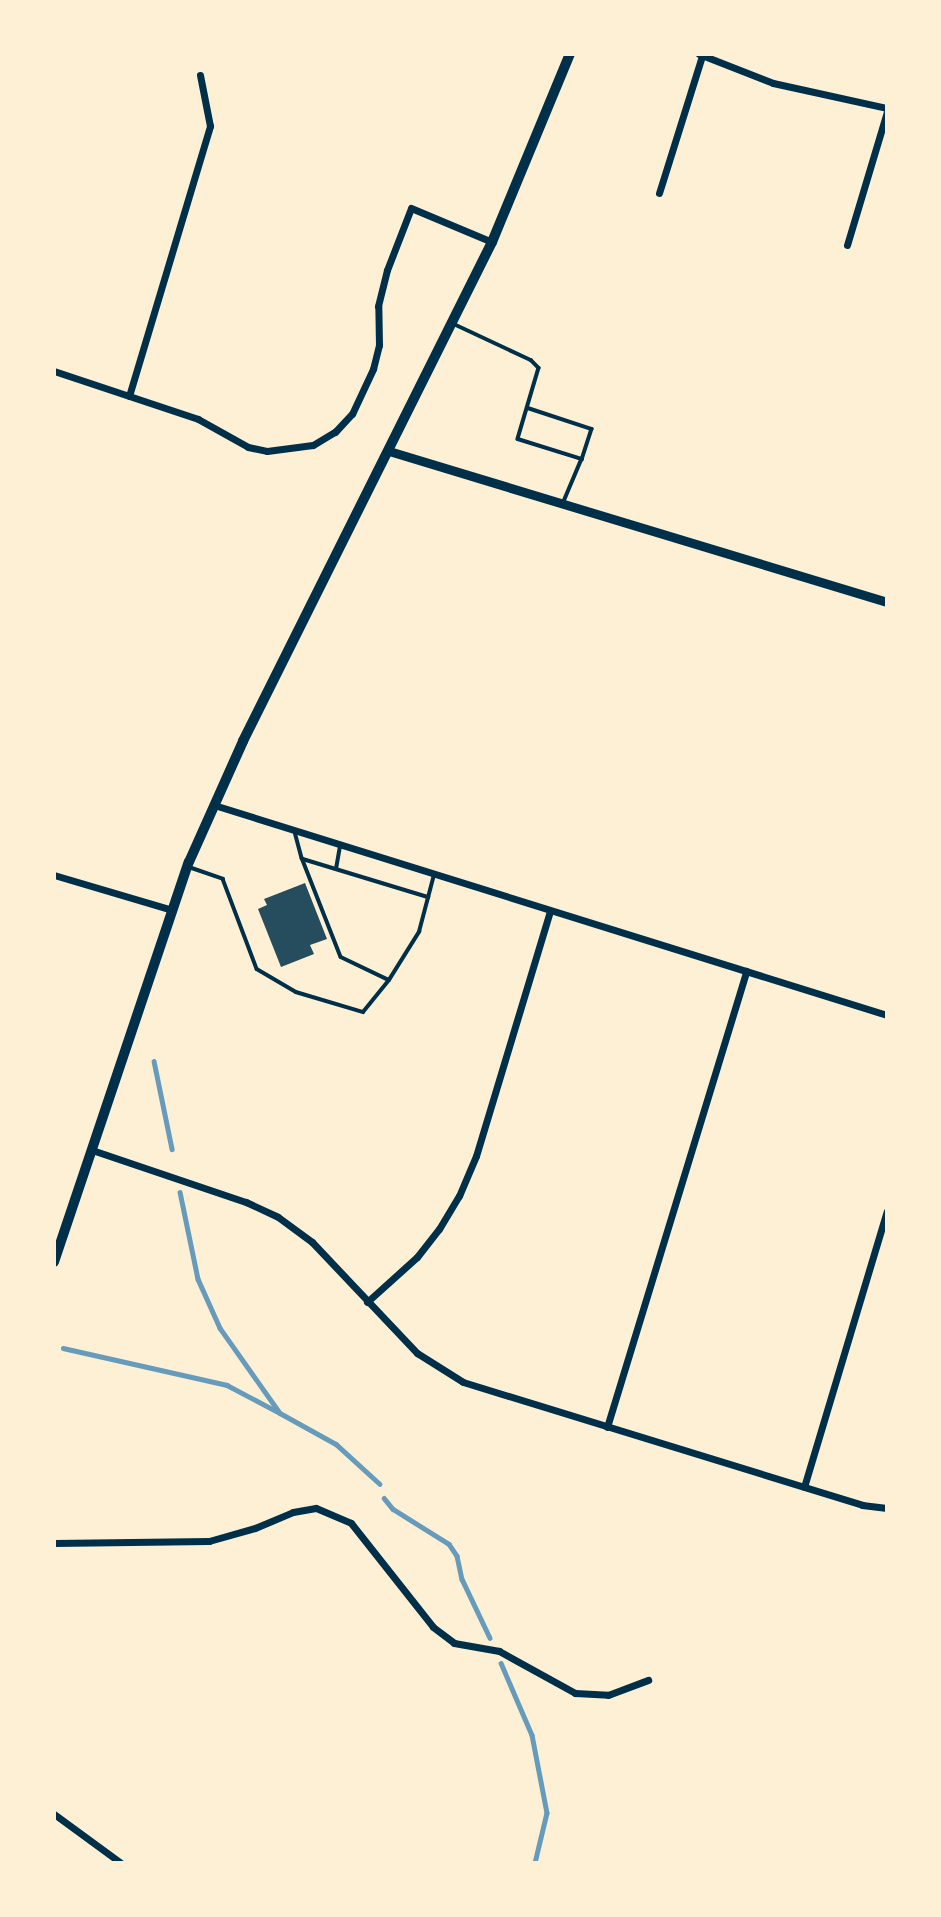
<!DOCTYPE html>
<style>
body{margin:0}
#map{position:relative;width:941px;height:1917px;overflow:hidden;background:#fdf0d5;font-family:Karla,sans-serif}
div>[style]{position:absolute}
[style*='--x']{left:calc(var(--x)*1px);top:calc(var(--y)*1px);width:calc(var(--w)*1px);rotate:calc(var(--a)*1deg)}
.stream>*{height:4.5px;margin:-2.25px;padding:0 2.25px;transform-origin:2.25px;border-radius:2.25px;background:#669bbc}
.building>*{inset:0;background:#264d5e}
.service>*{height:3.5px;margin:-1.75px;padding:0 1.75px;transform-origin:1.75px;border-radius:1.75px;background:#003049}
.minor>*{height:7px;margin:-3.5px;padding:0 3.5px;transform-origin:3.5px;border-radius:3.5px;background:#003049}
.tertiary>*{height:9px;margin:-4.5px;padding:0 4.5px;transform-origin:4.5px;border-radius:4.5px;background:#003049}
.secondary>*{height:10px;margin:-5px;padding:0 5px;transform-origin:5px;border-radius:5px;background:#003049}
span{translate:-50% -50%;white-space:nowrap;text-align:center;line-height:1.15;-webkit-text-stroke:7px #fdf0d5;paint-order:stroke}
.frame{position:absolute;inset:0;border:56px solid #fdf0d5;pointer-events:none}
</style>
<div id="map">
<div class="stream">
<i style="--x:154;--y:1061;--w:90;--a:78.4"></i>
<i style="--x:180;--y:1192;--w:89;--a:78.3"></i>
<i style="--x:198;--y:1279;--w:54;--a:65.8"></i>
<i style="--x:220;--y:1328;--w:104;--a:54.8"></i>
<i style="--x:280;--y:1413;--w:64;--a:29"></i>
<i style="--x:336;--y:1444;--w:59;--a:42.3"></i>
<i style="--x:63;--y:1348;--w:168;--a:12.7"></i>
<i style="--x:227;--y:1385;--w:58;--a:27.9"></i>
<i style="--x:384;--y:1498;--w:14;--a:51"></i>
<i style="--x:393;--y:1509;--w:66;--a:32"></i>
<i style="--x:449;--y:1544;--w:14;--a:56"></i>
<i style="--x:457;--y:1556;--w:24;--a:78"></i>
<i style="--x:462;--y:1579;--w:65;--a:64.6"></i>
<i style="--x:501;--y:1663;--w:78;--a:66.7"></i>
<i style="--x:532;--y:1735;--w:79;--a:79.1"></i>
<i style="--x:547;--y:1813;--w:51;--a:103.5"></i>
</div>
<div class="building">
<i style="clip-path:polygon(305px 883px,327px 939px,310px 945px,314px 954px,281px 967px,258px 909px,267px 905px,264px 899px)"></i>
</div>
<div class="service">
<i style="--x:454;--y:324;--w:85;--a:25.1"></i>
<i style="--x:531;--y:360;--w:11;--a:45"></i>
<i style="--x:539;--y:368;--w:74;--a:106.5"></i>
<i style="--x:518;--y:439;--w:67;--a:17.4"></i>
<i style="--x:582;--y:459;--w:49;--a:112.9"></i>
<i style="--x:528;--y:408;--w:67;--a:18.2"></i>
<i style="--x:592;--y:429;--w:32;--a:108"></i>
<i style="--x:295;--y:832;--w:27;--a:75"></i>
<i style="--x:302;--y:858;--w:106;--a:68.5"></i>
<i style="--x:341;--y:957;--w:53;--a:25.6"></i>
<i style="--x:303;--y:859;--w:131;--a:16.9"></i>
<i style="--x:189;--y:867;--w:36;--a:19"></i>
<i style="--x:223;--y:879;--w:96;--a:69.3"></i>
<i style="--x:257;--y:969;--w:45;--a:30.5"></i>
<i style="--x:296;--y:992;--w:70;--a:16.6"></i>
<i style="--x:363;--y:1012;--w:41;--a:-50.9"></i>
<i style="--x:389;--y:980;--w:57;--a:-58"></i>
<i style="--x:419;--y:932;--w:59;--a:-75.3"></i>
<i style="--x:336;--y:869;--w:23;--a:-80"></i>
</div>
<div class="minor">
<i style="--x:699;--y:54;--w:79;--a:21.4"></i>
<i style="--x:773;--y:83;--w:117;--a:12.4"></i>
<i style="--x:659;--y:193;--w:144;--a:-72.6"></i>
<i style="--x:847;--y:245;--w:139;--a:-73.3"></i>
<i style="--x:54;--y:371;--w:152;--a:18.4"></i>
<i style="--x:198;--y:419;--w:57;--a:29.2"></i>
<i style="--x:248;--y:447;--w:19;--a:12"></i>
<i style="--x:267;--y:451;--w:46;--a:-7.4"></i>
<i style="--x:313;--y:445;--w:26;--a:-31"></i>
<i style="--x:335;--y:432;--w:25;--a:-47"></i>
<i style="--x:352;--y:414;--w:50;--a:-65"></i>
<i style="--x:373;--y:369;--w:25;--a:-76"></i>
<i style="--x:379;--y:345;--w:39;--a:-91"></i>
<i style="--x:378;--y:306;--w:37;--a:-76"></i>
<i style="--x:387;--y:270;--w:66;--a:-68.8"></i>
<i style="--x:411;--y:208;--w:88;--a:22.8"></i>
<i style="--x:129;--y:396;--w:282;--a:-73.3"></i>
<i style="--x:210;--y:126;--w:52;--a:-101.1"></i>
<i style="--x:214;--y:805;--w:705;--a:17.33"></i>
<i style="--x:54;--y:875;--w:123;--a:16.5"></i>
<i style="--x:92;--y:1150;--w:163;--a:18.7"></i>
<i style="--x:246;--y:1202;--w:35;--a:25"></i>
<i style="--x:278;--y:1217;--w:42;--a:36.3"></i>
<i style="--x:312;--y:1242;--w:153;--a:46.6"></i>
<i style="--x:417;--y:1353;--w:54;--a:32.2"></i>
<i style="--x:463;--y:1382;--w:418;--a:17.1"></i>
<i style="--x:862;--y:1505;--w:25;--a:7"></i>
<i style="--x:367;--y:1302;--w:67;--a:-42"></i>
<i style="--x:417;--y:1257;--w:36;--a:-52"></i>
<i style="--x:439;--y:1229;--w:39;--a:-59"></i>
<i style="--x:459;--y:1196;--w:43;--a:-67"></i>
<i style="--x:476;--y:1156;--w:256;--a:-73.2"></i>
<i style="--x:607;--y:1427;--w:477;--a:-73"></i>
<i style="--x:804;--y:1487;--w:288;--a:-73.3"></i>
<i style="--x:54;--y:1543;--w:155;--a:-0.7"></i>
<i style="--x:209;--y:1541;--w:48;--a:-15.8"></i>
<i style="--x:255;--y:1528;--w:41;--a:-22.8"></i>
<i style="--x:293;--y:1512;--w:23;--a:-10"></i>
<i style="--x:316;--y:1508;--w:38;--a:23"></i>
<i style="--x:351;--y:1523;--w:132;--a:51.7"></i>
<i style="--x:433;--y:1627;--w:26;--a:37"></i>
<i style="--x:454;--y:1643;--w:46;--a:10.1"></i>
<i style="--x:499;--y:1651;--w:87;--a:28.9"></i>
<i style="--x:575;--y:1693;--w:33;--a:3"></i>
<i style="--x:608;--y:1695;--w:43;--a:-20.6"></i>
<i style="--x:54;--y:1814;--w:83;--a:36.2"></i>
</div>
<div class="tertiary">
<i style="--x:389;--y:451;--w:520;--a:16.87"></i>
</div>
<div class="secondary">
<i style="--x:54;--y:1262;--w:422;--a:-71.4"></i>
<i style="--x:189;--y:862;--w:133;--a:-65.9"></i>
<i style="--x:243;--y:741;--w:558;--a:-63.48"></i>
<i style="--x:492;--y:242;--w:204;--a:-67.5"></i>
</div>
<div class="frame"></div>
</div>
